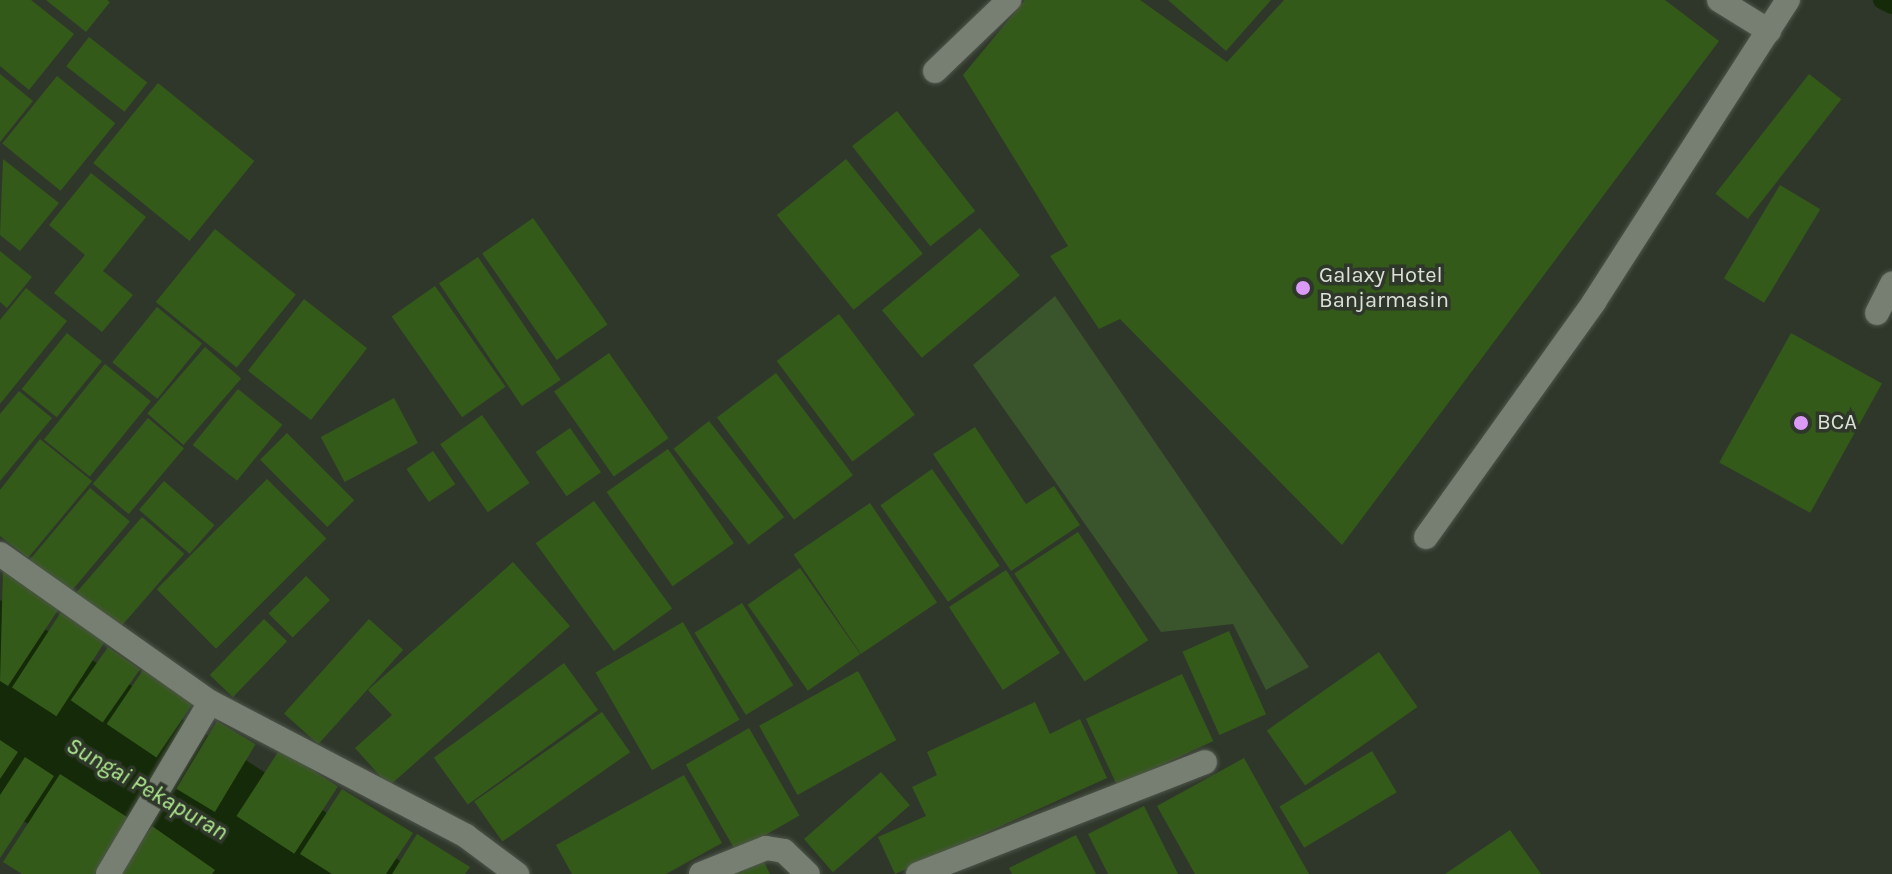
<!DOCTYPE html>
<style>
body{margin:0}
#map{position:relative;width:1892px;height:874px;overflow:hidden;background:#2f372b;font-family:Karla,sans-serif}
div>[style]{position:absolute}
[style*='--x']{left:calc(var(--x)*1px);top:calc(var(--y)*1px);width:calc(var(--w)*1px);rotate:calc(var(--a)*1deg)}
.green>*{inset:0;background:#3a542b}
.water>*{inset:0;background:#152a08}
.stream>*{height:18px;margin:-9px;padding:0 9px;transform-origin:9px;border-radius:9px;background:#152a08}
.building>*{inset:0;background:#345a1a;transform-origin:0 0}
.roads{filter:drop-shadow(0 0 2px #4e544a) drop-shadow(0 0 2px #4e544a)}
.minor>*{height:24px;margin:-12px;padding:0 12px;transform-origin:12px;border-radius:12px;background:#767f71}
.dots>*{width:22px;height:22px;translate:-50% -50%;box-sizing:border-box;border:4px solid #2f372b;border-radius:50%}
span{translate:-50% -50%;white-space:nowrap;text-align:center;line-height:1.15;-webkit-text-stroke:7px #2f372b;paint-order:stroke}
.poi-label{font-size:22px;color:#dbe0d8}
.left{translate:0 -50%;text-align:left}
.water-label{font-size:24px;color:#b0e98f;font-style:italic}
</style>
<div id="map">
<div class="green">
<i style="clip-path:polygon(1055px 296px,1309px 667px,1266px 690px,1233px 624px,1161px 632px,973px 365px)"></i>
</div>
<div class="water">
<i style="clip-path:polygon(0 600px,396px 858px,415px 874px,112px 874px,0 807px)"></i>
</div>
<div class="stream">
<i style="--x:1882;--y:0;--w:11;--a:27"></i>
</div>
<div class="building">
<i style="clip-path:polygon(0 0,31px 0,74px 34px,29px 90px,0 66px)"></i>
<i style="clip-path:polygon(46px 0,107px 0,110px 2px,86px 32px)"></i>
<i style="clip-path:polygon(1025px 0,1140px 0,1227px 62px,1284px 0,1665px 0,1719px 41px,1342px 545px,1120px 319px,1099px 329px,1050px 256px,1068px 246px,963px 75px)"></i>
<i style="clip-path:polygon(1168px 0,1271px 0,1226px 51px)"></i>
<i style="left:89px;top:37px;width:74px;height:37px;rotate:38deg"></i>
<i style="clip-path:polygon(0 74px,33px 101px,0 142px)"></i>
<i style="left:1809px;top:74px;width:41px;height:152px;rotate:38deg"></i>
<i style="left:57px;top:76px;width:75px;height:87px;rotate:39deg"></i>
<i style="left:158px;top:83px;width:124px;height:103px;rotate:39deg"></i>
<i style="left:897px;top:111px;width:127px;height:57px;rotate:52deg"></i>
<i style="clip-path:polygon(3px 159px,59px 203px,20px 251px,0 235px)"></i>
<i style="left:846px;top:159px;width:122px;height:89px;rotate:51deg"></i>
<i style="clip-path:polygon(91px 173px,146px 217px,103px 271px,133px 295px,102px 332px,54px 293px,85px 255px,49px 225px)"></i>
<i style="left:1780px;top:185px;width:47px;height:109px;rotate:31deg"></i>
<i style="left:533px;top:218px;width:130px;height:62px;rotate:55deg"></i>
<i style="left:980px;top:228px;width:62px;height:128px;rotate:50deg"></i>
<i style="left:215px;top:229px;width:104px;height:94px;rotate:39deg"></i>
<i style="clip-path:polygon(0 251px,32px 277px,7px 308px,0 302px)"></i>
<i style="left:478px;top:257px;width:148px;height:47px;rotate:56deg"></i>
<i style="left:435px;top:286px;width:123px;height:53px;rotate:55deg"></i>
<i style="clip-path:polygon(26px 288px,67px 321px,0 404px,0 320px)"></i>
<i style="left:304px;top:299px;width:80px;height:91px;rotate:38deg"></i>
<i style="left:157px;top:307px;width:58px;height:71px;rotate:39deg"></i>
<i style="left:839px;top:314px;width:126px;height:78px;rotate:53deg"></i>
<i style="left:67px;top:333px;width:45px;height:72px;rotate:39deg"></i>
<i style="left:1791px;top:333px;width:104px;height:148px;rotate:29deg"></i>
<i style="left:205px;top:347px;width:48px;height:88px;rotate:41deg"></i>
<i style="left:609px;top:353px;width:104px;height:67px;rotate:55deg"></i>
<i style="left:105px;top:364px;width:59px;height:97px;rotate:39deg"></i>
<i style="left:776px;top:373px;width:128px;height:74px;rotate:53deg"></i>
<i style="left:238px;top:389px;width:57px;height:72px;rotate:39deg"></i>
<i style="clip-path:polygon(19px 391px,52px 418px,0 481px,0 414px)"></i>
<i style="left:394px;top:398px;width:51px;height:83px;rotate:62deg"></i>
<i style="left:482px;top:415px;width:83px;height:51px;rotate:55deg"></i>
<i style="left:148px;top:418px;width:47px;height:86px;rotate:40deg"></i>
<i style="left:709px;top:421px;width:122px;height:45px;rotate:52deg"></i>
<i style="clip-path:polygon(975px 427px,1026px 504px,1054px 486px,1080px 525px,1011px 571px,933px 454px)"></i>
<i style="left:570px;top:428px;width:54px;height:42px;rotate:55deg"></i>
<i style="left:287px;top:433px;width:95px;height:38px;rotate:45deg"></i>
<i style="clip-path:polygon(40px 439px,92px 481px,28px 558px,0 536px,0 490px)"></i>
<i style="left:668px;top:449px;width:115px;height:75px;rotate:55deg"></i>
<i style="left:433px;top:451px;width:40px;height:32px;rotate:56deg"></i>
<i style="left:932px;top:469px;width:118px;height:63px;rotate:55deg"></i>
<i style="left:267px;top:479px;width:84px;height:156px;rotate:45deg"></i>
<i style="left:164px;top:481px;width:67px;height:38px;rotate:41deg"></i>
<i style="left:90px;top:488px;width:52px;height:97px;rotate:40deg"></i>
<i style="left:594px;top:501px;width:133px;height:72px;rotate:54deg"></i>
<i style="left:870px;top:503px;width:120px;height:92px;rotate:56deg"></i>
<i style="left:142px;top:517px;width:56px;height:101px;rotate:41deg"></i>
<i style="left:1078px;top:532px;width:129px;height:76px;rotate:57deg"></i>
<i style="clip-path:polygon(513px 562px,570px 626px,389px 786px,355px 748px,392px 715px,368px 690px)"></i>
<i style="left:800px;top:568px;width:105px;height:64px;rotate:55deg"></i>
<i style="clip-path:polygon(3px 570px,60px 607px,8px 686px,0 681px)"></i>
<i style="left:1006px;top:570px;width:99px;height:68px;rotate:57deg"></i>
<i style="left:306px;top:576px;width:34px;height:53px;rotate:45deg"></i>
<i style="left:742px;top:603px;width:97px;height:56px;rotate:58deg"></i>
<i style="left:61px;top:612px;width:53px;height:90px;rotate:33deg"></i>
<i style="left:264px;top:619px;width:32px;height:78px;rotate:44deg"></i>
<i style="left:369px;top:619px;width:46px;height:127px;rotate:42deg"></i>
<i style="left:683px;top:622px;width:113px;height:101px;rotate:60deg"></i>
<i style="left:1229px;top:631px;width:91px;height:51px;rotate:66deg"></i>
<i style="left:108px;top:647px;width:39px;height:65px;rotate:35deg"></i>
<i style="left:1379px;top:652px;width:67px;height:137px;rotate:55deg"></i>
<i style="left:564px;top:663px;width:58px;height:161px;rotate:54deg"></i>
<i style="left:143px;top:670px;width:60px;height:65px;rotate:34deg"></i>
<i style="left:858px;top:671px;width:79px;height:113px;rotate:61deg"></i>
<i style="left:1182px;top:674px;width:74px;height:106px;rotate:65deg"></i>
<i style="clip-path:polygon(1035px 702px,1050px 734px,1080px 719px,1107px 778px,895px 874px,878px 837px,926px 816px,912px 787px,937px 775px,927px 752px)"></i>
<i style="left:602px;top:712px;width:49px;height:156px;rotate:55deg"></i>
<i style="left:217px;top:721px;width:45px;height:79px;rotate:31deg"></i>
<i style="left:749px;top:728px;width:101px;height:73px;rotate:60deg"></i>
<i style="clip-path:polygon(0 740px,18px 752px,0 779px)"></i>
<i style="left:280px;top:749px;width:69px;height:80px;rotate:33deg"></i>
<i style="left:1372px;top:751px;width:48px;height:108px;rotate:59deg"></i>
<i style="clip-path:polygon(25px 757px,54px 776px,0 858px,0 795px)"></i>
<i style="clip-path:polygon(1244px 758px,1309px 874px,1195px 874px,1157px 806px)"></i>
<i style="left:881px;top:772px;width:44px;height:102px;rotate:49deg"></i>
<i style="clip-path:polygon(60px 774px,130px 819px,95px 874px,22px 874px,3px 862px)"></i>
<i style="clip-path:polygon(684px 775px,722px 843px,666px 874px,572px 874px,556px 845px)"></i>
<i style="clip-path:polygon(342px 789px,413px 833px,386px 874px,332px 874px,300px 854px)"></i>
<i style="clip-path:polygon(1144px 806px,1178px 874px,1108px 874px,1088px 834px)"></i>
<i style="clip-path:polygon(152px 826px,215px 870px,212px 874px,119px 874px)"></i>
<i style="clip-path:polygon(1510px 830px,1541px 874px,1445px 874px)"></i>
<i style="clip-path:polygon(417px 834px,470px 867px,465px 874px,392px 874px)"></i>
<i style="clip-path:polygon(1076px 835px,1096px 874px,1012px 874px,1009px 868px)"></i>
<i style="clip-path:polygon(760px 854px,770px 874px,717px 874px)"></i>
</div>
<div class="roads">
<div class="minor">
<i style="--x:1719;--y:0;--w:59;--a:31.8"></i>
<i style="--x:935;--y:71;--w:103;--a:-43.8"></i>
<i style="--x:1877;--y:313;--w:33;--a:-63"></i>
<i style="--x:1426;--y:537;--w:289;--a:-54.4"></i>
<i style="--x:1594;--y:302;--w:359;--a:-57.3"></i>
<i style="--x:0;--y:554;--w:257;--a:35.2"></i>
<i style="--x:210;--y:702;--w:289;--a:27.6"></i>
<i style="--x:466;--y:836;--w:64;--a:36.7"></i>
<i style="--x:108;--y:874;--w:200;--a:-59.3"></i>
<i style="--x:701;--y:874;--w:70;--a:-21.8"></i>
<i style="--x:766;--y:848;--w:18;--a:9"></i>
<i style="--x:784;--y:851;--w:33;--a:44"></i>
<i style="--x:918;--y:874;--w:308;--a:-21.3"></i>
</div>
</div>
<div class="dots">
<i style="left:1303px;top:288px;background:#da9af6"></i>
<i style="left:1801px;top:423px;background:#da9af6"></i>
</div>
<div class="poi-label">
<span class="left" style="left:1319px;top:288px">Galaxy Hotel<br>Banjarmasin</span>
<span class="left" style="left:1817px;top:423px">BCA</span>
</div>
<div class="water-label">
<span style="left:147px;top:789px;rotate:30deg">Sungai Pekapuran</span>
</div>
</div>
